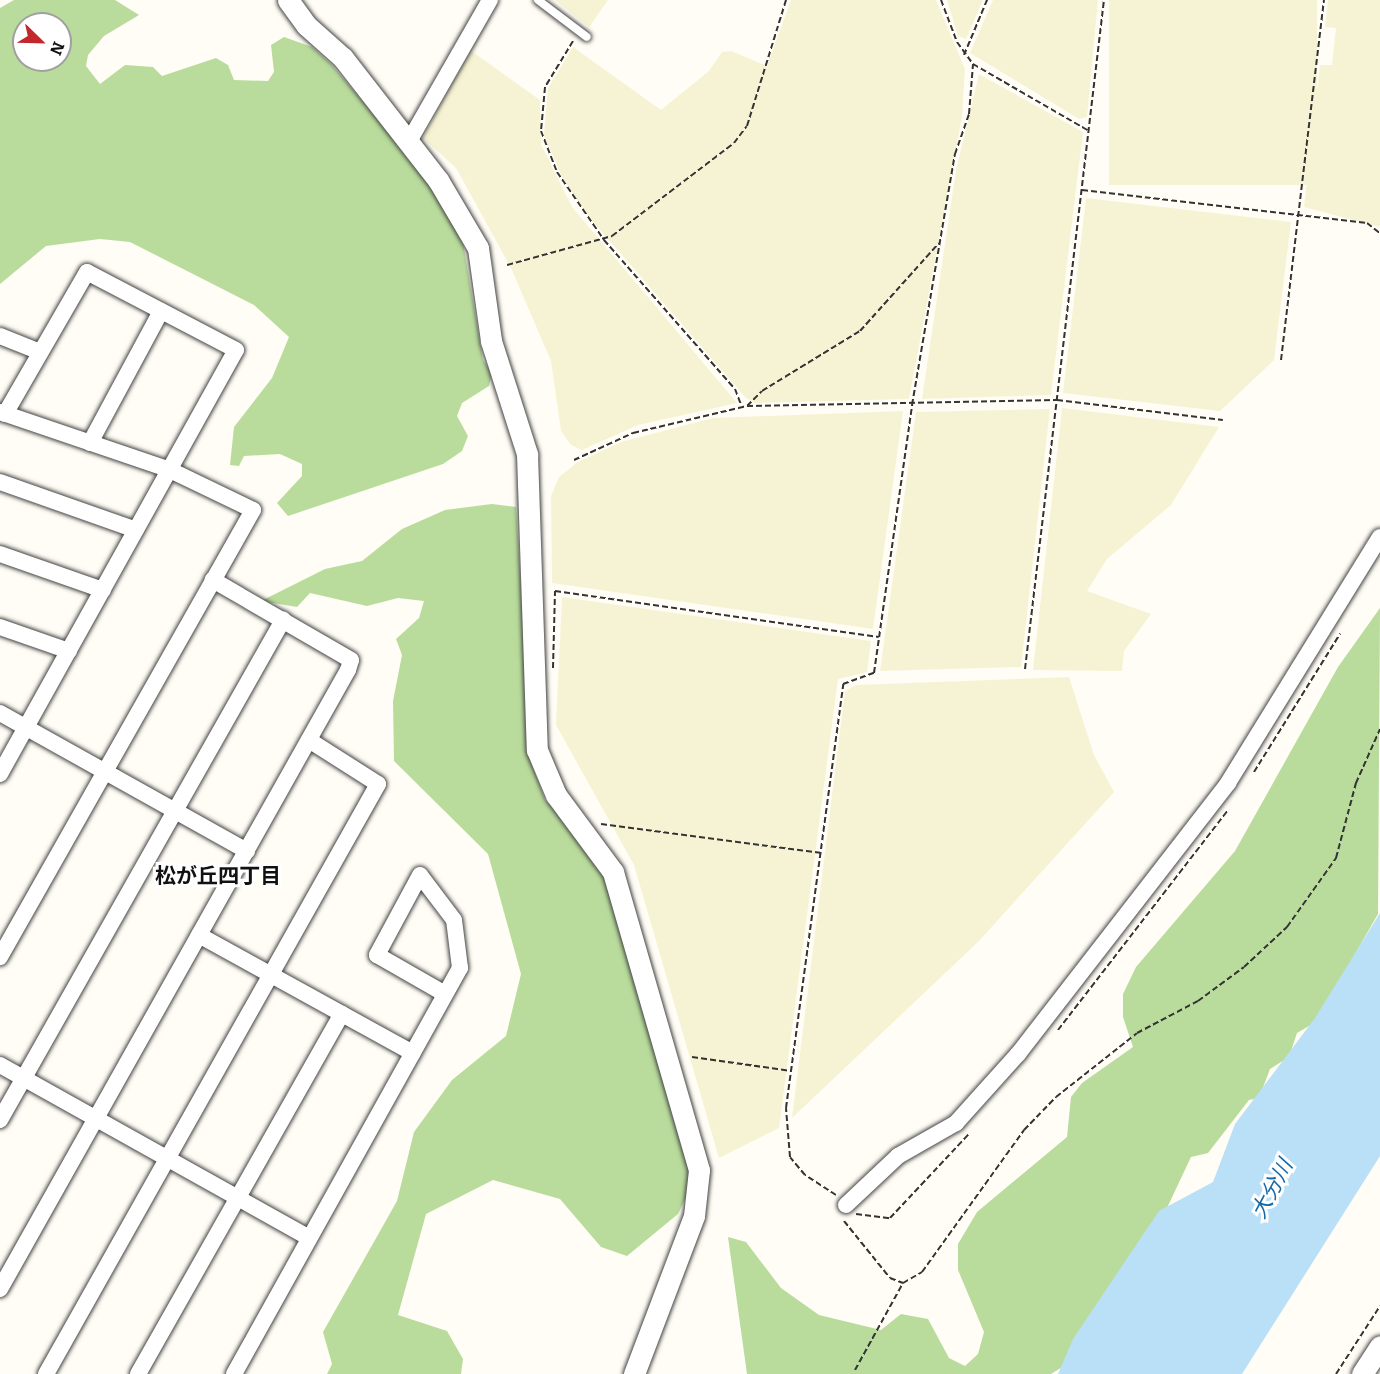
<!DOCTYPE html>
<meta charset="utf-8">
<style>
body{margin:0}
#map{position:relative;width:1380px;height:1374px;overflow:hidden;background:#fffdf5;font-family:Bitter,"Noto Sans JP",serif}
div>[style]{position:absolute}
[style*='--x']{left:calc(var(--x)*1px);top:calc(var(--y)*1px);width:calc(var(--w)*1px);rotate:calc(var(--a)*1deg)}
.farmland>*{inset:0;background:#f6f3d4;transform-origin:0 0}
.forest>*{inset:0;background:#b9dc9c}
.water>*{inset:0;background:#b9e0f7}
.path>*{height:2px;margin-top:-1px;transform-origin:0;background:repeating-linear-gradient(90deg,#333 0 6px,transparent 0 9px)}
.roads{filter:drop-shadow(0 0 2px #444) drop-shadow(0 0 2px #444)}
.service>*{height:8px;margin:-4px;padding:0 4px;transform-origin:4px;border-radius:4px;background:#fff}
.minor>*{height:16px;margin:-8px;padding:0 8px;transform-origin:8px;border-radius:8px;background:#fff}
.tertiary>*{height:21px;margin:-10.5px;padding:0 10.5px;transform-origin:10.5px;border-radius:10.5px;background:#fff}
span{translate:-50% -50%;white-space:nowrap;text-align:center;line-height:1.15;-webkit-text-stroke:6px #fff;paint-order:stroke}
.neighbourhood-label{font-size:21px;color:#111;font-weight:700}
.water-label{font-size:21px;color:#1768a6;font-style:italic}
.north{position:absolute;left:12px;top:12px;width:60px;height:60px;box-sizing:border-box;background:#fff;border:2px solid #a0a0a0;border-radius:50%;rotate:113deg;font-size:16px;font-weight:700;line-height:24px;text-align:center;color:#111}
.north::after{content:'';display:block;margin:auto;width:21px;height:27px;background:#c4262e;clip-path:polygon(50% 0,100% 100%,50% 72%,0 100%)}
</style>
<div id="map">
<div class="farmland">
<i style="clip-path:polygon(555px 0,608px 0,589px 27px)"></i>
<i style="clip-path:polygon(791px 0,936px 0,965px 69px,962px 117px,909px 399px,755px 403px,746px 398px,588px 216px,562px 177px,544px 135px,548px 88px,573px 47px,661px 110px,709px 71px,722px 52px,731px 51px,767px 66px)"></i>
<i style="clip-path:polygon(947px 0,983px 0,966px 39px,958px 36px)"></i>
<i style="clip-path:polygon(993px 0,1098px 0,1087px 117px,1079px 119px,970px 53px)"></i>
<i style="left:1109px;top:0;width:208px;height:185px"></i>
<i style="clip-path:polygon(1328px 0,1380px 0,1380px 227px,1304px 207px,1320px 65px,1332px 65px,1336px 28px,1325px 27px)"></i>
<i style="clip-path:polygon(470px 50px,540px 100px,541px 144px,572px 207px,737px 403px,638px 425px,582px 450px,571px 445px,561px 431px,551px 361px,511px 268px,456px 168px,423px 138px)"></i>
<i style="clip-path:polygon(979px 74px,1083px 132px,1051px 395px,922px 399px,956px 170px)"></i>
<i style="clip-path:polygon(1086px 198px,1291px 222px,1274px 360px,1220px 411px,1063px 393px)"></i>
<i style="clip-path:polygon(1062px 408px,1219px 427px,1171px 505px,1107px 559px,1087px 591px,1151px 614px,1124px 651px,1122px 671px,1033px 670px)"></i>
<i style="clip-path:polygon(1050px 409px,1021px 667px,880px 671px,916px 412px)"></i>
<i style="clip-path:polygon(903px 411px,873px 629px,552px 583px,551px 496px,559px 477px,578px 462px,621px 442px,713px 418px)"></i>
<i style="clip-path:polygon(562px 597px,871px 641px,867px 672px,838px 679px,779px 1128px,719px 1158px,634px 865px,556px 725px)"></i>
<i style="clip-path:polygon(1069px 677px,1094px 755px,1114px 792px,978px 942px,792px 1118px,845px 691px,856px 685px)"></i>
</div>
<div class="forest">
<i style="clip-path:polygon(evenodd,14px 0,115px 0,139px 15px,104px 36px,88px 55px,86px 66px,100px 84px,125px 65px,153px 67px,162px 76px,216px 58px,228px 65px,234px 80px,268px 81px,274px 72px,271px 45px,284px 37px,312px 47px,331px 64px,439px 192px,460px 225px,483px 360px,492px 373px,489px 386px,462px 403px,457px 416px,468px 436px,462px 451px,443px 464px,288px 516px,277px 503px,302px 476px,302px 464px,280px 454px,244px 456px,239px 466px,230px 465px,234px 427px,272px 378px,289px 337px,254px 305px,130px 242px,100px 239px,46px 246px,0 284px,0 8px,14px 0,24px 24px,60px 24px,60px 60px,24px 60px,24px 24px)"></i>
<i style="clip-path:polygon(492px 504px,516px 507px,532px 765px,545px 800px,584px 842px,607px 880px,681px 1121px,692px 1185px,678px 1214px,627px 1256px,601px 1247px,560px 1199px,493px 1180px,426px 1214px,398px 1315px,447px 1331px,463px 1359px,461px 1374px,327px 1374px,332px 1364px,323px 1332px,397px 1201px,414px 1132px,452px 1080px,506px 1036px,521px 974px,488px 854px,394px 761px,393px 701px,402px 655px,396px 639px,419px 618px,424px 601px,398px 598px,367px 606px,310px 593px,297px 607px,261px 601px,325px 569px,362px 561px,402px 529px,445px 510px)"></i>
<i style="clip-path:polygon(1380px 608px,1378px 914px,1316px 1022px,1297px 1033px,1289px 1057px,1270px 1069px,1259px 1098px,1249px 1100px,1208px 1153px,1191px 1157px,1151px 1242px,1064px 1366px,1051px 1374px,747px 1374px,728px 1237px,746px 1242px,781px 1288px,819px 1315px,881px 1330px,901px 1314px,928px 1319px,949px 1358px,965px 1366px,978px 1354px,984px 1332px,958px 1270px,958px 1244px,977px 1212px,1067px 1137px,1071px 1097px,1082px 1083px,1133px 1047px,1123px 1017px,1123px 994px,1136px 967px,1235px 851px,1338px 667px)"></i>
</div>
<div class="water">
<i style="clip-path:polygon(1380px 913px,1380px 1156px,1242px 1374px,1058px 1374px,1073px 1339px,1159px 1211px,1213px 1182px,1235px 1124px,1315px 1018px)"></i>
</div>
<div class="path">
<i style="--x:941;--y:0;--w:45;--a:69.1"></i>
<i style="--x:957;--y:42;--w:27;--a:54"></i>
<i style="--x:973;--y:64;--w:134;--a:30"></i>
<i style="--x:573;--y:41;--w:54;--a:121.3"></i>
<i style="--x:545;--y:87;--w:44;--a:95.2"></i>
<i style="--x:541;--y:131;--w:44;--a:68.7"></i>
<i style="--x:557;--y:172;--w:83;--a:55.3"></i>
<i style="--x:604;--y:240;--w:198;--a:48.7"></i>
<i style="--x:735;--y:389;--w:17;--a:69"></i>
<i style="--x:964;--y:55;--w:60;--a:-67.3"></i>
<i style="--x:1082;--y:190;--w:287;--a:6.6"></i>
<i style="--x:1367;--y:223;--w:16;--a:38"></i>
<i style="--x:507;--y:265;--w:109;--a:-15.4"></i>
<i style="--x:612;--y:236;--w:153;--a:-37.3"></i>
<i style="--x:734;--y:143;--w:21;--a:-53"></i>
<i style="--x:747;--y:126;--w:132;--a:-72.8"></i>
<i style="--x:1281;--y:360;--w:363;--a:-83.2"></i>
<i style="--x:747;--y:406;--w:21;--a:-45"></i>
<i style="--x:762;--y:391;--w:115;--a:-31.5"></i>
<i style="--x:860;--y:331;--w:118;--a:-48.1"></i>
<i style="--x:574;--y:460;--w:65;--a:-24.6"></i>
<i style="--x:633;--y:433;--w:117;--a:-13.3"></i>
<i style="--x:747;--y:406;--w:310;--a:-1.1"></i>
<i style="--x:1057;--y:400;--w:167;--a:6.9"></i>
<i style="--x:553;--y:668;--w:77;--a:-88.5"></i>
<i style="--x:555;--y:591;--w:327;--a:8.1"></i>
<i style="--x:1025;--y:669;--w:674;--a:-83.27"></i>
<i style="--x:1254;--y:772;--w:163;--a:-58.1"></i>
<i style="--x:601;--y:824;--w:221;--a:7.5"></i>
<i style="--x:1058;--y:1030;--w:279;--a:-52.3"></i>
<i style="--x:692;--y:1057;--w:100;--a:8"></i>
<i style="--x:836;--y:1195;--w:37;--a:-147"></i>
<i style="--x:805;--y:1175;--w:23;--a:-130"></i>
<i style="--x:790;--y:1157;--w:49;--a:-94.7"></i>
<i style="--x:786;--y:1108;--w:428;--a:-82.3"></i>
<i style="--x:843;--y:684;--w:33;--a:-20"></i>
<i style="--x:874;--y:673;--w:271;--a:-81.9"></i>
<i style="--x:912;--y:405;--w:255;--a:-80.3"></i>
<i style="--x:955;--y:154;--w:42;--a:-70.7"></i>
<i style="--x:969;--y:114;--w:50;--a:-85.4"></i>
<i style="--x:856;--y:1214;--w:34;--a:7"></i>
<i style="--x:890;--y:1218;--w:115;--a:-46.8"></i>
<i style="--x:844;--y:1221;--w:73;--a:51.1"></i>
<i style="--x:890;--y:1278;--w:14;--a:21"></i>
<i style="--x:903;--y:1283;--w:22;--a:-30"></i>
<i style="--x:922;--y:1272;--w:175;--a:-54.3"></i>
<i style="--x:1024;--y:1130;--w:46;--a:-45.9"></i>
<i style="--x:1056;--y:1097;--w:103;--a:-38.3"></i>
<i style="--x:1137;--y:1033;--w:69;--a:-27.7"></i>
<i style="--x:1198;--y:1001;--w:57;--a:-36.5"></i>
<i style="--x:1244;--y:967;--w:59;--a:-42.9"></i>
<i style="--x:1287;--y:927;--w:85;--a:-54.6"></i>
<i style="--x:1336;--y:858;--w:78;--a:-75.1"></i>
<i style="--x:1356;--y:783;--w:59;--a:-66"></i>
<i style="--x:855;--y:1370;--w:99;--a:-61.1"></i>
<i style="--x:1336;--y:1374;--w:81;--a:-57.1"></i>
</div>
<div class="roads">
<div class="service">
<i style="--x:538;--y:0;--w:61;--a:37.1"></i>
</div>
<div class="minor">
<i style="--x:408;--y:143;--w:165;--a:-60.2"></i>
<i style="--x:0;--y:336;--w:43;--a:21.8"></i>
<i style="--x:0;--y:412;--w:180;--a:18.8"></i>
<i style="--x:170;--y:470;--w:92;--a:25.7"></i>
<i style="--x:253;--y:510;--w:514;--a:119.51"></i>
<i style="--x:90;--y:443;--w:150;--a:-61.7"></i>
<i style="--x:0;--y:482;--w:144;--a:19.4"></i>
<i style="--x:0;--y:554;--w:109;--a:19.3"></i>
<i style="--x:0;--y:627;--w:73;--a:19.2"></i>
<i style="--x:0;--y:713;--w:283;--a:29.2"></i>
<i style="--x:0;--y:774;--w:485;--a:-60.9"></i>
<i style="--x:236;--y:350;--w:168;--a:-152.4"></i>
<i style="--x:87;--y:272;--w:164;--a:120"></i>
<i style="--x:199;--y:935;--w:244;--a:28.9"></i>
<i style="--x:0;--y:1065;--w:354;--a:29.2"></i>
<i style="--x:0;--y:1120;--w:575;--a:-60.49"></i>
<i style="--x:846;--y:1205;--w:71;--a:-43.3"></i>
<i style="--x:898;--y:1156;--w:67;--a:-29.6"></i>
<i style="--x:956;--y:1123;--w:93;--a:-48.1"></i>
<i style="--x:1018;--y:1054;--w:343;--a:-52.2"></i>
<i style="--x:1228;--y:783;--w:289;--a:-58.3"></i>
<i style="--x:0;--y:1289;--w:710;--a:-60.66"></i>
<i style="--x:348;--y:670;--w:10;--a:-73"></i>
<i style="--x:351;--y:660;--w:160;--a:-149.9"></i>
<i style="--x:46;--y:1374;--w:677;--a:-60.63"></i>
<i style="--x:378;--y:784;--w:82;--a:-147.5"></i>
<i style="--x:138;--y:1374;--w:414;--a:-60.5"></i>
<i style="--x:234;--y:1374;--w:465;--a:-60.9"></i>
<i style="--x:460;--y:968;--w:48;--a:-97.1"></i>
<i style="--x:454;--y:920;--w:56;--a:-127.1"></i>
<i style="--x:420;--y:875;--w:91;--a:118.3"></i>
<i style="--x:377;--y:955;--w:78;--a:29.8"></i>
</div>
<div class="tertiary">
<i style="--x:288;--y:0;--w:31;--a:54"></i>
<i style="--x:306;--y:25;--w:50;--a:41.7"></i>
<i style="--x:343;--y:58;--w:155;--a:52.1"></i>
<i style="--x:438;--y:180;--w:79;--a:59.5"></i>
<i style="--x:478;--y:248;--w:94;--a:82"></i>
<i style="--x:491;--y:341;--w:119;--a:72.3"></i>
<i style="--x:527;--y:454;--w:296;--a:88.1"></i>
<i style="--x:537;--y:750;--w:49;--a:67.1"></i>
<i style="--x:556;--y:795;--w:96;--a:53.5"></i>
<i style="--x:613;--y:872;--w:310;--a:73.9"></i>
<i style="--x:699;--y:1170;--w:46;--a:96.2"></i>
<i style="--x:694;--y:1216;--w:169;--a:110.8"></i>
<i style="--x:1362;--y:1374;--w:33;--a:-57"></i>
</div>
</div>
<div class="neighbourhood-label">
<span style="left:218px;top:876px">松が丘四丁目</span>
</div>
<div class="water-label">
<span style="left:1272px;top:1189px;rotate:-62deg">大分川</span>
</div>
<div class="north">N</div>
</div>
